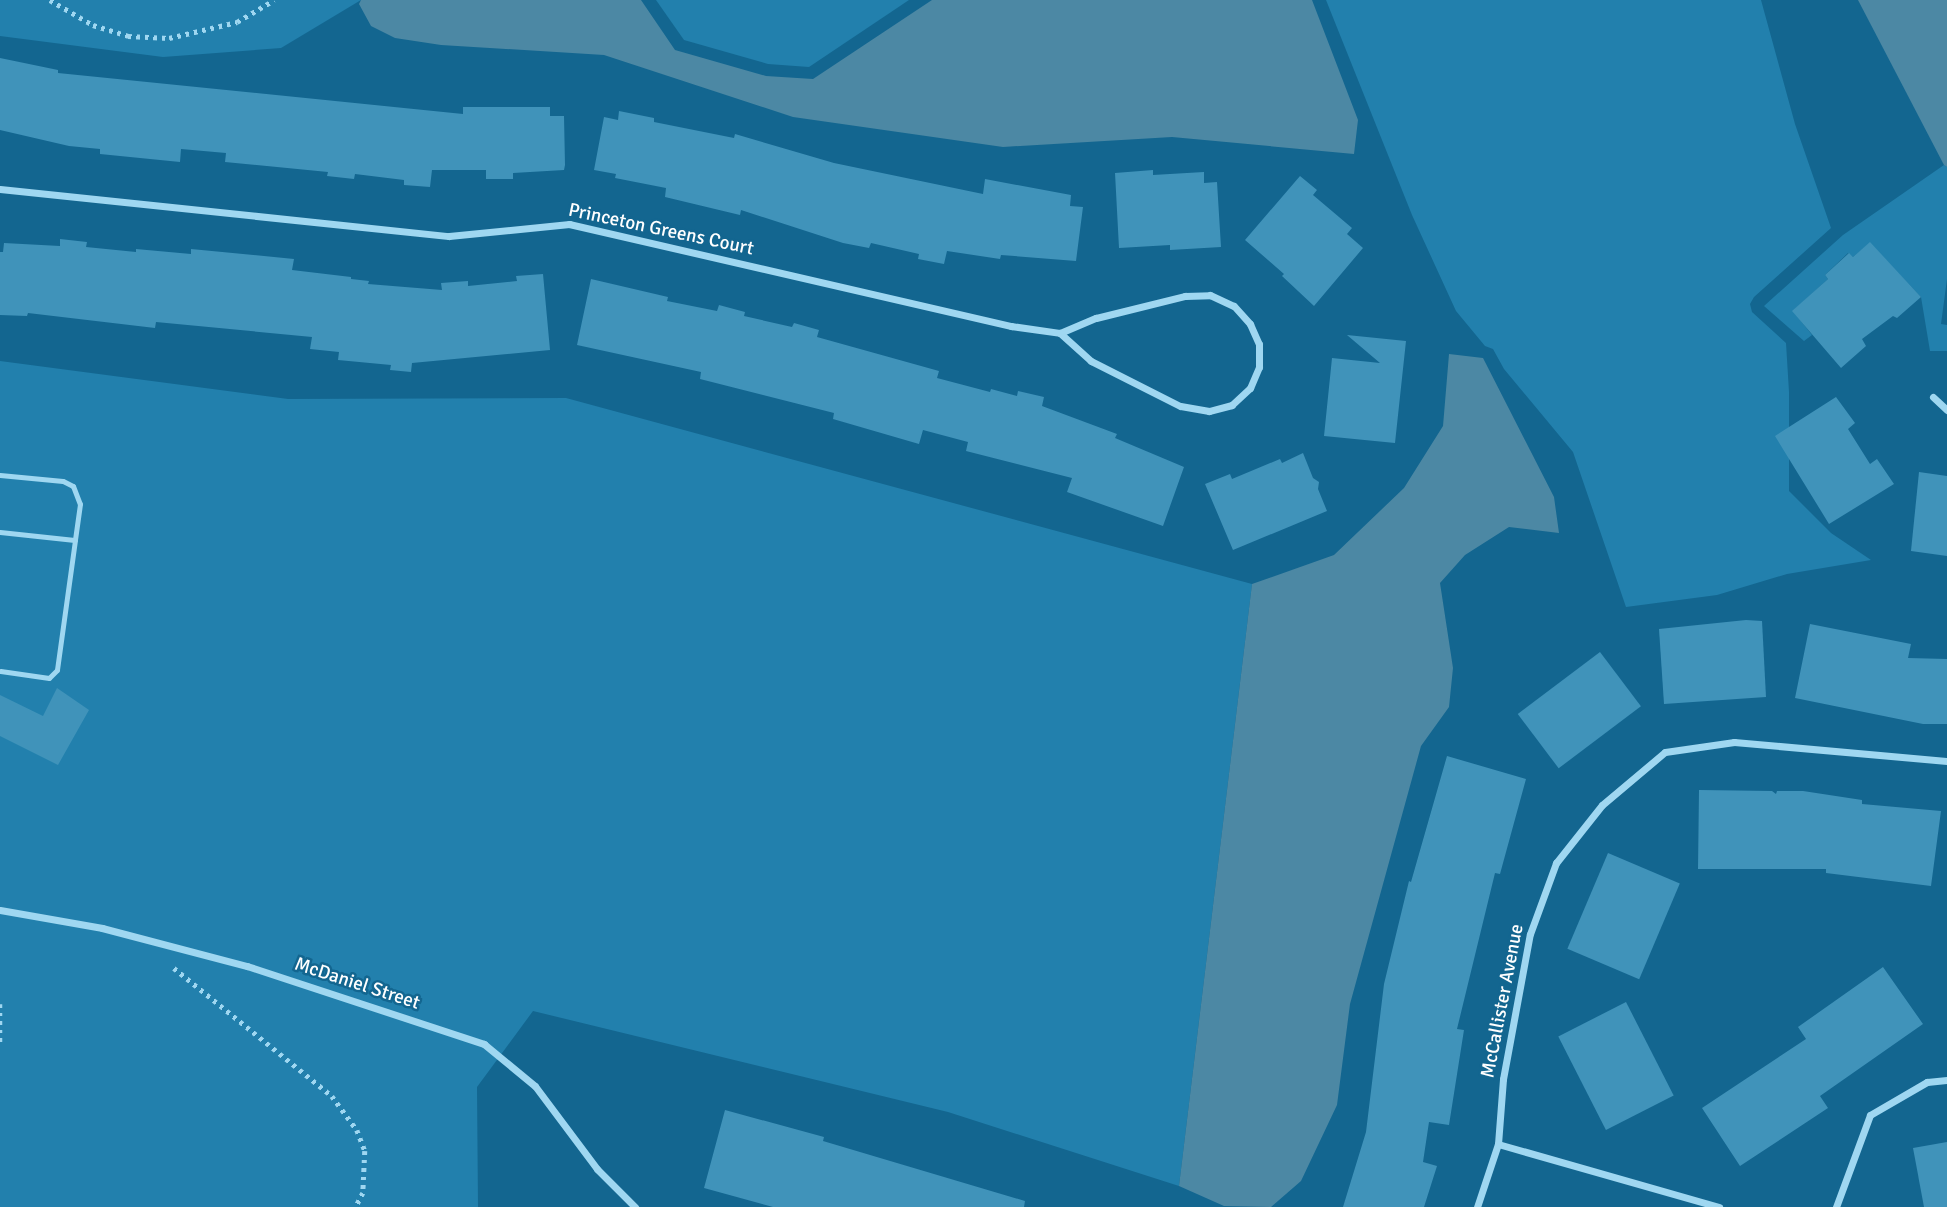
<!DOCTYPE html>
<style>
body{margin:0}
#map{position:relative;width:1947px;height:1207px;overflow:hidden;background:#136690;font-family:Signika,sans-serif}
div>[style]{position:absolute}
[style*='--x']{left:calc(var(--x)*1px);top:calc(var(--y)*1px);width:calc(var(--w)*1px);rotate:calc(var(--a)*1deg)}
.green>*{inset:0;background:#2280ad}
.water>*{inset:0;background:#4c88a4}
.building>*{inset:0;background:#4093ba;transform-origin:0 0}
.path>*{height:4.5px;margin-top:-2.25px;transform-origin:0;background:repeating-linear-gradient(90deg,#9fd7f1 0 3.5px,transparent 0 8.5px)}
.lane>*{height:5px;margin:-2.5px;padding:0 2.5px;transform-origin:2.5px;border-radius:2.5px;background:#9fd7f1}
.street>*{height:7px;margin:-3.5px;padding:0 3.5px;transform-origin:3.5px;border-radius:3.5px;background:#9fd7f1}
span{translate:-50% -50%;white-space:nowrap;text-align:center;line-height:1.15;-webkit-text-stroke:5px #136690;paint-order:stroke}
.street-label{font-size:19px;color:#fff}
</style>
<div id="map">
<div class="green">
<i style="clip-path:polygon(0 0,361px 0,281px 48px,163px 57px,0 36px)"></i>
<i style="clip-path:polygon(656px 0,909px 0,809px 67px,768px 64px,684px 40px)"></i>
<i style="clip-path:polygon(1326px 0,1761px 0,1795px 124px,1831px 228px,1754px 297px,1750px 304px,1752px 312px,1786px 343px,1789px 392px,1789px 491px,1831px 533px,1871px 560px,1787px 574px,1717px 595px,1626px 607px,1573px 452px,1504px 369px,1493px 349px,1485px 346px,1456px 311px,1412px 215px)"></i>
<i style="clip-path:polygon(1944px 165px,1947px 167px,1947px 279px,1941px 324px,1947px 325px,1947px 351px,1930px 351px,1921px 297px,1870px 243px,1853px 257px,1848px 253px,1825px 275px,1828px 279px,1793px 311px,1812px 335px,1804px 341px,1764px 306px,1843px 235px)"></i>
<i style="clip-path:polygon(0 361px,288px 399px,566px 398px,1252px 584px,1179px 1186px,948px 1112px,533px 1011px,477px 1087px,478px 1207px,0 1207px)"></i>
</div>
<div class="water">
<i style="clip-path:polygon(361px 0,641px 0,675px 50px,766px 76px,813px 79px,932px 0,1312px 0,1358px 120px,1354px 154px,1172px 137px,1003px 147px,793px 117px,604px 55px,441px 45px,395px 38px,371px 26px,359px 4px)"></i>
<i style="clip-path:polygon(1858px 0,1947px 0,1947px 167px,1944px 165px)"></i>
<i style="clip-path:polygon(1449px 354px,1483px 358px,1554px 497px,1559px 533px,1509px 527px,1465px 555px,1440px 583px,1453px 668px,1449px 707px,1421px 746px,1350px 1004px,1337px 1105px,1301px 1181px,1271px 1207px,1224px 1206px,1179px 1186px,1252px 584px,1334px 555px,1404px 488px,1443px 426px)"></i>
</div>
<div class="building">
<i style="clip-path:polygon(0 58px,58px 70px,58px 73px,463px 114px,463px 107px,550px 107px,550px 116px,564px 116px,565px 165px,564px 170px,513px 173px,513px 179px,486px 179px,486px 170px,432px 170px,430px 187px,404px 185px,404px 180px,355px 174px,354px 179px,327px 176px,328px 172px,225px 162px,226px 153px,181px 149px,180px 162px,100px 154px,100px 149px,69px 146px,0 130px)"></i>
<i style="clip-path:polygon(619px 111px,654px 118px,654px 122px,734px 138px,735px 134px,834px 163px,983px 194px,985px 179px,1071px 195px,1070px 206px,1083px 207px,1076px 261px,1001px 255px,1000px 259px,947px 251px,944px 264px,918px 259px,919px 254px,871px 243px,869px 248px,843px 243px,741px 210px,740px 215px,665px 197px,666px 188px,615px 178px,616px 174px,594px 170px,604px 117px,618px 120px)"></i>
<i style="clip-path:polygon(1153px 170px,1153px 175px,1204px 172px,1204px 183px,1217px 182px,1221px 247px,1170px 250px,1170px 245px,1119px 248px,1115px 173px)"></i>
<i style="clip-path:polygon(1300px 176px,1317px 190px,1313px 195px,1352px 228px,1347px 234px,1363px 248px,1314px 306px,1282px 276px,1284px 274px,1245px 240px)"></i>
<i style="clip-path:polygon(60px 239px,87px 242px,86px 247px,136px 252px,136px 249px,191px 254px,191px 249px,294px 259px,292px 270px,351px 277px,351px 279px,369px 281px,368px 284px,442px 290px,441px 283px,468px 281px,468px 286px,517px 281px,516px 276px,543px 274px,550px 350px,412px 363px,411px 372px,390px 370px,391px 365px,338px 360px,339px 352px,310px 349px,312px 337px,156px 322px,155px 328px,28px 313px,27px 316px,0 315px,0 252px,3px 252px,4px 243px,60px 246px)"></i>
<i style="clip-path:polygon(1870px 242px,1921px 297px,1897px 318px,1893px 316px,1862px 339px,1866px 346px,1841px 368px,1792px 311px,1828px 279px,1825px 275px,1849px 253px,1853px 257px)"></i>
<i style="clip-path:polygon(591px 279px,668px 297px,667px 301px,717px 311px,719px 305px,745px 312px,744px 316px,792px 327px,794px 323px,819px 330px,817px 337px,939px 371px,937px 378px,990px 392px,991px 389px,1017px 396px,1018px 391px,1044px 397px,1042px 406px,1117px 434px,1115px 438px,1184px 467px,1163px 526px,1067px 492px,1072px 478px,966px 451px,968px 442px,923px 430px,919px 444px,833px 419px,834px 413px,700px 379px,701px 372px,577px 345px)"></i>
<i style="clip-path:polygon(1347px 335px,1406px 341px,1395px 443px,1324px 436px,1332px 358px,1380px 363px)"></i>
<i style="clip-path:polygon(1836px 397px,1855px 423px,1848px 429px,1870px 464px,1877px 459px,1894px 484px,1829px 524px,1775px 436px)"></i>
<i style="clip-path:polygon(1303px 453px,1313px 478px,1319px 482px,1318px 489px,1327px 511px,1233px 550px,1205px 484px,1230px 474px,1232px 479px,1280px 459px,1282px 463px)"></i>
<i style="clip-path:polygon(1919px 472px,1947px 476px,1947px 556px,1911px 551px)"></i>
<i style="clip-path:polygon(1746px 620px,1762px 621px,1766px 697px,1664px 704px,1659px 629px)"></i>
<i style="clip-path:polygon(1810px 624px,1911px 644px,1908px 658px,1947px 659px,1947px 724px,1923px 724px,1795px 698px)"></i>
<i style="left:1600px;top:652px;width:68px;height:103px;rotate:53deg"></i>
<i style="clip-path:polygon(57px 688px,89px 710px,58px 765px,0 736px,0 695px,43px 716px)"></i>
<i style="clip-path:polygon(1447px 756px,1526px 779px,1500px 874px,1495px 873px,1457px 1029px,1464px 1030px,1449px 1125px,1429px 1122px,1423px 1162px,1437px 1166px,1424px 1207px,1343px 1207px,1366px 1132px,1384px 984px,1409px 881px,1411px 882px)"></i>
<i style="clip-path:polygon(1699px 790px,1772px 791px,1776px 794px,1777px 791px,1803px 791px,1862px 800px,1862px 804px,1941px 811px,1931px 886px,1826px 873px,1826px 869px,1698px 869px)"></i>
<i style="left:1608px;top:853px;width:78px;height:104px;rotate:23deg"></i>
<i style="clip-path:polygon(1883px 967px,1923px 1024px,1820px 1096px,1828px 1108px,1740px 1166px,1702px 1108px,1806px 1039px,1798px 1027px)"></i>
<i style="left:1626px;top:1002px;width:105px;height:76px;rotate:63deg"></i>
<i style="clip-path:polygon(725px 1110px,824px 1137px,823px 1141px,1025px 1201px,1024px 1207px,773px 1207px,704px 1188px)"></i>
<i style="clip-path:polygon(1947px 1142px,1947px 1207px,1924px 1207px,1913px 1148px)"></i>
</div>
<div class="path">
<i style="--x:50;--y:0;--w:50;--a:30.2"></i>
<i style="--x:93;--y:25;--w:37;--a:17"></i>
<i style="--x:128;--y:36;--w:41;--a:2.8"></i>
<i style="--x:169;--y:38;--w:70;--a:-13.2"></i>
<i style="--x:237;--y:22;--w:43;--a:-30.7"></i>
<i style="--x:174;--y:968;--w:203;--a:39"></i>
<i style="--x:332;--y:1096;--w:42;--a:53.7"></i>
<i style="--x:357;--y:1130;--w:22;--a:69"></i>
<i style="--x:365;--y:1151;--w:42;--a:92.7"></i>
<i style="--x:363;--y:1193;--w:16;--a:117"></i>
<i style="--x:0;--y:1004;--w:40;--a:90"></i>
</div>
<div class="lane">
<i style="--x:0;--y:475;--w:63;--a:5.4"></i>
<i style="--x:63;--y:481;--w:11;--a:27"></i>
<i style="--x:73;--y:486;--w:19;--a:69"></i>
<i style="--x:80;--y:504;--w:36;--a:98"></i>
<i style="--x:0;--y:532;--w:75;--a:6.1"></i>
<i style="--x:75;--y:540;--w:131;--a:97.9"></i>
<i style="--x:57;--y:670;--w:11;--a:135"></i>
<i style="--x:49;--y:678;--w:49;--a:-171.9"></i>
</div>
<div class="street">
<i style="--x:0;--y:189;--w:451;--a:6"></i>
<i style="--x:449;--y:236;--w:121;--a:-5.7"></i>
<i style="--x:569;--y:224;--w:454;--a:13"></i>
<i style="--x:1011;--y:326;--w:49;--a:8.1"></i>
<i style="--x:1060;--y:333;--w:39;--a:-23"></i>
<i style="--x:1096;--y:318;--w:92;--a:-13.9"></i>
<i style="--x:1185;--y:296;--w:25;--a:-2"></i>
<i style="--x:1210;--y:295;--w:26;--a:25"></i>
<i style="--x:1234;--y:306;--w:24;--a:48"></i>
<i style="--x:1250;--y:324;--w:22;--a:66"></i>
<i style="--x:1259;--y:344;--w:23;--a:90"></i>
<i style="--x:1259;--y:367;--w:23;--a:113"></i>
<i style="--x:1250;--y:388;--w:25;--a:137"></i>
<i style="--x:1232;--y:405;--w:24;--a:165"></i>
<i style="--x:1209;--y:411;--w:29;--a:-170"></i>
<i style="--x:1180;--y:406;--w:100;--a:-153.2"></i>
<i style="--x:1091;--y:361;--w:42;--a:-137.9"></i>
<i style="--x:1933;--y:397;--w:19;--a:43"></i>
<i style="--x:0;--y:910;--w:104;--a:10"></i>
<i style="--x:102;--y:928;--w:150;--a:14.7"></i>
<i style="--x:247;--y:966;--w:250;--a:18.2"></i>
<i style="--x:484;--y:1044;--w:66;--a:39.5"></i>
<i style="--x:535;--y:1086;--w:104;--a:53.2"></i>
<i style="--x:597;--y:1169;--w:54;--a:45"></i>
<i style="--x:1498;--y:1144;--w:230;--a:15.9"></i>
<i style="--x:1477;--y:1207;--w:66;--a:-71.6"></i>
<i style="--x:1498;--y:1144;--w:65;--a:-85.6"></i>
<i style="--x:1503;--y:1079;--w:147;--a:-79.5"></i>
<i style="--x:1530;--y:934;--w:76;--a:-69.9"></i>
<i style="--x:1556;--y:863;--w:74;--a:-51.6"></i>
<i style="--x:1602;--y:805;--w:82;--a:-40.1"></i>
<i style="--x:1665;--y:752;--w:70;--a:-8.2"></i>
<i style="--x:1734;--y:742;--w:214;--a:5.1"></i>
<i style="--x:1836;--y:1207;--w:98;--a:-69.7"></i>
<i style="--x:1870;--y:1115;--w:66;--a:-30.1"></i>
<i style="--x:1927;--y:1082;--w:20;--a:-6"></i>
</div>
<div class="street-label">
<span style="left:661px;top:230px;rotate:12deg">Princeton Greens Court</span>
<span style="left:357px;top:984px;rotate:18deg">McDaniel Street</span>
<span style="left:1503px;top:1001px;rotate:-79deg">McCallister Avenue</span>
</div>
</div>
